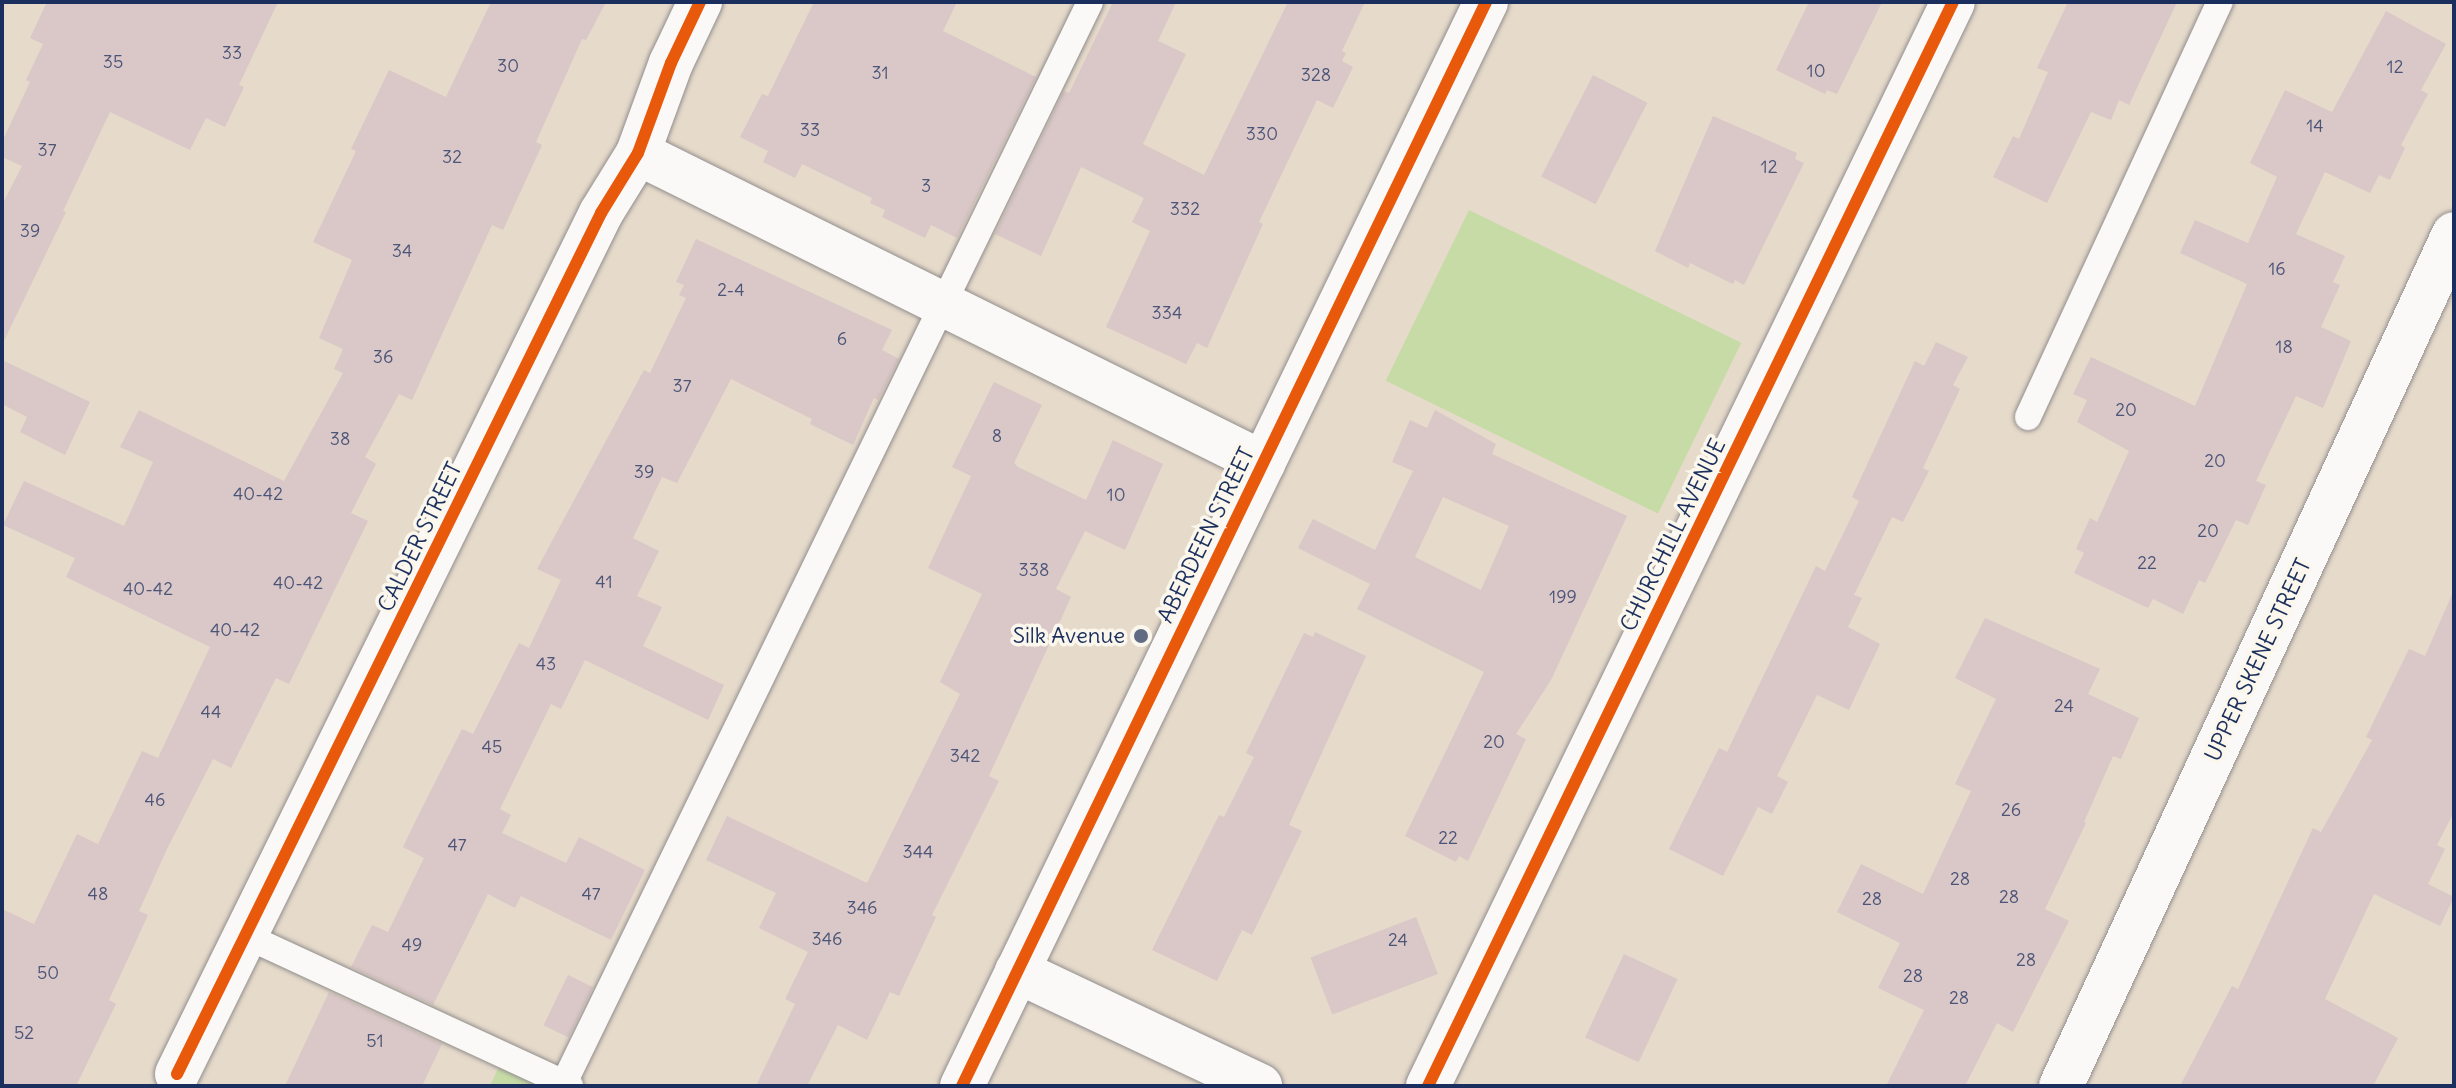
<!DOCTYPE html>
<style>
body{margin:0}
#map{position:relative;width:2456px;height:1088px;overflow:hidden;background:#e6daca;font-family:Delius,sans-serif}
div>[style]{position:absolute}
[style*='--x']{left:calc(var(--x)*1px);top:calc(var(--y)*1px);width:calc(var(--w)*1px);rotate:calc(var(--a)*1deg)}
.green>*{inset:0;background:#c7dba6;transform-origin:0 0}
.building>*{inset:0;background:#dac7c7;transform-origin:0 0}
.roads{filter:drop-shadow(0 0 2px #918e8e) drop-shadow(0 0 2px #918e8e)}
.service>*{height:26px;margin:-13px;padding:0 13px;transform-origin:13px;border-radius:13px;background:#fbf9f7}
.minor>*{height:44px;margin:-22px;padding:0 22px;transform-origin:22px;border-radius:22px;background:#fbf9f7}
.primary>*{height:44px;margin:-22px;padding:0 22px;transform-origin:22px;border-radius:22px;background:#fbf9f7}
.cycleway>*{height:12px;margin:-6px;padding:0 6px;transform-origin:6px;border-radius:6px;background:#e8590c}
.dots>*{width:22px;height:22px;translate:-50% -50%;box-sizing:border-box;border:4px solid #fbf7ec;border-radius:50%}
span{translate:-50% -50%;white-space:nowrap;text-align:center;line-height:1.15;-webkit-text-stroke:7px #fbf7ec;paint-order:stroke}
.number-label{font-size:18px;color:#4b5578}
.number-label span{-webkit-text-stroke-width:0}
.street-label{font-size:22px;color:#1b2f5e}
.poi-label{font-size:22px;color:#1b2f5e}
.right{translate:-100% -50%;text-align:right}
.frame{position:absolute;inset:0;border:4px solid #1b2f5e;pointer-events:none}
</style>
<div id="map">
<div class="green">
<i style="left:1469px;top:210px;width:303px;height:190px;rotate:26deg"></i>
<i style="clip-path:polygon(500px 1064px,546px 1086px,490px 1086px)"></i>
</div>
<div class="building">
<i style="clip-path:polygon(47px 2px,278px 2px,239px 85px,244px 87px,225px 127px,206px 118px,190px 150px,110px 112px,63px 211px,66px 212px,2px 345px,2px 205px,22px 166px,2px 157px,2px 142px,30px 82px,26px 80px,43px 44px,30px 38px)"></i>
<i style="clip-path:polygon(491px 2px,606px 2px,586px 40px,582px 39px,536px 142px,542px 145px,503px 230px,492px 225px,412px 400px,399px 394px,365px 457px,376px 464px,351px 513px,368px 521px,289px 684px,276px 678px,231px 768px,213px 759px,167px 849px,139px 911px,148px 915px,109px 1000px,116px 1004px,76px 1086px,2px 1086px,2px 909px,34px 924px,77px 834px,98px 844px,142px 751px,158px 758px,210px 647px,66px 577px,75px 558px,3px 525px,24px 481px,124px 526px,153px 462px,120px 447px,139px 410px,284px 481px,343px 373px,334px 369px,343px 349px,319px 338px,352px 260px,313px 242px,356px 151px,351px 149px,389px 70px,446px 97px)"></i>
<i style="clip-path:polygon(814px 2px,957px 2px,943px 31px,1036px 77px,957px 238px,931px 225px,925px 238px,882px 217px,885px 210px,870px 203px,872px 198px,802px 164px,795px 178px,763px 162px,768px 151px,740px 137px,762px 94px,768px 96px)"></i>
<i style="clip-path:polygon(1113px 2px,1176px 2px,1158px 41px,1186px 54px,1143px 144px,1204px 175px,1288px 2px,1365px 2px,1342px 51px,1346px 53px,1342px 61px,1353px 67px,1333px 108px,1317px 100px,1259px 222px,1263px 224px,1207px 348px,1197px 343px,1186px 364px,1106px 327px,1150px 231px,1132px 222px,1144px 198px,1081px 167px,1041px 256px,995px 234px,1064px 91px,1069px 93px)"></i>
<i style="clip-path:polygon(1809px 2px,1882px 2px,1837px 94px,1827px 90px,1825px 94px,1776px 70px)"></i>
<i style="clip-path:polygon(2068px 2px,2177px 2px,2129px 105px,2119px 100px,2111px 120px,2091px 112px,2047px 203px,1993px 177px,2013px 136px,2019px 139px,2048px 72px,2037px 68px)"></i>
<i style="clip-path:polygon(2386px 11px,2446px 44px,2421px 90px,2428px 94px,2401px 145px,2405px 148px,2390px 180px,2379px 175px,2370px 193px,2325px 172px,2296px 234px,2345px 256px,2333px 282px,2340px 285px,2321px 327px,2351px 341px,2323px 408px,2296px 396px,2256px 481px,2266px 485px,2248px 525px,2236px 520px,2205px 583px,2199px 580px,2183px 614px,2153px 599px,2148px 608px,2074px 573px,2084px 553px,2076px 549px,2090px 518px,2097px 522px,2129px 451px,2077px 422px,2087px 400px,2073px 394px,2091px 357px,2195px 406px,2247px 284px,2180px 253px,2195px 220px,2248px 243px,2277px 177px,2250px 163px,2285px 90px,2332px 112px)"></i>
<i style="left:1593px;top:75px;width:61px;height:114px;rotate:27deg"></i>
<i style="clip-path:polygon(1713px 116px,1797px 153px,1795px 159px,1804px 163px,1744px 285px,1735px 280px,1733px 284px,1690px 263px,1688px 268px,1655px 251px)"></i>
<i style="clip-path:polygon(696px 239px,892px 330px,882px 350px,899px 359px,878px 400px,874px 398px,853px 445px,810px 424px,812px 419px,731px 379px,677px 483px,662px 477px,633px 538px,659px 551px,637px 596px,662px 607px,643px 646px,724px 685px,708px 720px,585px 660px,561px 709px,551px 704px,500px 809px,511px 815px,502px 833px,566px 863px,579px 837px,645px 870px,611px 940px,521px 896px,515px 908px,488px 894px,433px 1005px,351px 967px,372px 925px,388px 932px,424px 858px,403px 847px,416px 820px,462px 729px,473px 734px,519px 643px,529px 648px,561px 580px,537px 569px,644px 370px,650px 373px,686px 298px,679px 295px,684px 285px,676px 282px)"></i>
<i style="clip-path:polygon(1936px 342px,1968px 357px,1953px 385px,1960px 389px,1923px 468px,1929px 471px,1903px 522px,1892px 517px,1854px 595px,1862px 598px,1848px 627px,1880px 644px,1849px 710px,1817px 695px,1777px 776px,1788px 782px,1772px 814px,1758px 807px,1723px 876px,1669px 849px,1719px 748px,1727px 752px,1816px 566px,1825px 571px,1859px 501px,1852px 497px,1915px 361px,1924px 366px)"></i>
<i style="clip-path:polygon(2px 360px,90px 402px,65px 455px,20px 432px,27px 417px,2px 404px)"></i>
<i style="clip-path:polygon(994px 382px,1042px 405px,1014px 463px,1018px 467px,1086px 500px,1113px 440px,1163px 464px,1125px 550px,1085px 531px,1056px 589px,1071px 597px,989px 776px,999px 781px,932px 915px,936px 917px,899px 996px,890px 992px,867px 1040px,838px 1025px,807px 1086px,756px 1086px,795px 1004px,785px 999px,808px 952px,759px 928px,776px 893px,706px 860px,727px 816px,867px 883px,960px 694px,940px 682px,982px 594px,928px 568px,971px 476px,952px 467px)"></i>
<i style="clip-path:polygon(evenodd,1435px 410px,1496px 444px,1492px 454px,1627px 516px,1551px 680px,1516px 734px,1526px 739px,1468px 861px,1459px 856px,1456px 862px,1405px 836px,1484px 672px,1357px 609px,1370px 584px,1298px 548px,1313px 519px,1375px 550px,1413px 471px,1392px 462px,1410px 420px,1427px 428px,1435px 410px,1443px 497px,1509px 526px,1481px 590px,1415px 557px,1443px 497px)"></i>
<i style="clip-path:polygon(2454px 590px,2454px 812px,2437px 845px,2445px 849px,2428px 884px,2454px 897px,2440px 926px,2374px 894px,2325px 999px,2398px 1038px,2373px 1086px,2180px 1086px,2232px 986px,2238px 989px,2313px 828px,2321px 832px,2372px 740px,2366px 737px,2409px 649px,2425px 656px)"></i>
<i style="clip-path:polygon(1985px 618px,2100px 669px,2088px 694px,2139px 718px,2121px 759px,2113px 756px,2084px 822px,2086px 823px,2045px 909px,2069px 921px,2013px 1032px,1997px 1023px,1965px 1086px,1886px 1086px,1924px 1010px,1878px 988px,1900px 943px,1837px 912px,1861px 864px,1923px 894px,1971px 791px,1955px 784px,1996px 699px,1955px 678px)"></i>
<i style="clip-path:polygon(1315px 632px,1366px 656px,1289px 825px,1302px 831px,1252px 935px,1242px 930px,1217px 981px,1152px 950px,1219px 815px,1224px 817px,1254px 757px,1246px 753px,1304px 633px,1313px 637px)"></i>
<i style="left:1416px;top:917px;width:61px;height:113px;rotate:69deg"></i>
<i style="left:1624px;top:954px;width:59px;height:92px;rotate:25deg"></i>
<i style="left:568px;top:975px;width:28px;height:56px;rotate:26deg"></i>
<i style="clip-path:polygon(329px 992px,442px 1044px,422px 1086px,285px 1086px)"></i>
</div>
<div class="roads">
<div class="service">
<i style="--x:2028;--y:417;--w:457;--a:-65.2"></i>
<i style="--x:246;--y:936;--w:357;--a:24.8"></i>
<i style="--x:564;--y:1083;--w:1202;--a:-64.05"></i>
</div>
<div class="minor">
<i style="--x:638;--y:153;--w:698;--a:26.38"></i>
<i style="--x:1017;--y:971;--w:269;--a:25.3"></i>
<i style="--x:177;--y:1074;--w:960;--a:-63.78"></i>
<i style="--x:601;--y:213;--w:70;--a:-58.3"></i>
<i style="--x:638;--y:153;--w:96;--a:-69.9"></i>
<i style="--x:671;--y:63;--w:68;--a:-64.6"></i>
<i style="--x:1428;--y:1086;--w:1204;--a:-64.16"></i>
<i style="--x:2061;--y:1086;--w:938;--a:-65.24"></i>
</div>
<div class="primary">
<i style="--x:962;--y:1086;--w:1204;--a:-64.2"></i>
</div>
</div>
<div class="cycleway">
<i style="--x:177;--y:1074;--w:960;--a:-63.78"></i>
<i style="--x:601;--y:213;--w:70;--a:-58.3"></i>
<i style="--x:638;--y:153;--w:96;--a:-69.9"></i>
<i style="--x:671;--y:63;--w:68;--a:-64.6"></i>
<i style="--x:962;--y:1086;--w:1204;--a:-64.2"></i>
<i style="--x:1428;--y:1086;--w:1204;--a:-64.16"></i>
</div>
<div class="dots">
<i style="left:1141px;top:636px;background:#626b84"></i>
</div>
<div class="number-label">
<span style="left:232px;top:53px">33</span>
<span style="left:113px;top:62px">35</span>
<span style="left:508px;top:66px">30</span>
<span style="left:2395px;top:67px">12</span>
<span style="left:1816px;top:71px">10</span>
<span style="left:880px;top:73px">31</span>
<span style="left:1316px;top:75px">328</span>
<span style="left:2315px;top:126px">14</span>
<span style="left:810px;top:130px">33</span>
<span style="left:1262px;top:134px">330</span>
<span style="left:47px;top:150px">37</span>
<span style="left:452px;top:157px">32</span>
<span style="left:1769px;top:167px">12</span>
<span style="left:926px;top:186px">3</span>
<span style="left:1185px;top:209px">332</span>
<span style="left:30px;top:231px">39</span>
<span style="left:402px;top:251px">34</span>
<span style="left:2277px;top:269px">16</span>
<span style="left:731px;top:290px">2-4</span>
<span style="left:1167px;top:313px">334</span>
<span style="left:842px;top:339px">6</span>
<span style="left:2284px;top:347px">18</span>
<span style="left:383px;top:357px">36</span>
<span style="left:682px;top:386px">37</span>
<span style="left:2126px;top:410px">20</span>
<span style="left:997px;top:436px">8</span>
<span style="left:340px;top:439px">38</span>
<span style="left:2215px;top:461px">20</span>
<span style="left:644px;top:472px">39</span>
<span style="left:258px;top:494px">40-42</span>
<span style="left:1116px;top:495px">10</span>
<span style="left:2208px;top:531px">20</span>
<span style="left:2147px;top:563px">22</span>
<span style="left:1034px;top:570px">338</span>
<span style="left:604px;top:582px">41</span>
<span style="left:298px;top:583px">40-42</span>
<span style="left:148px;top:589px">40-42</span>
<span style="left:1563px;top:597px">199</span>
<span style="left:235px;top:630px">40-42</span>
<span style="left:546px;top:664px">43</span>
<span style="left:2064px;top:706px">24</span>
<span style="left:211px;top:712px">44</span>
<span style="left:1494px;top:742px">20</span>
<span style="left:492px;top:747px">45</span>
<span style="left:965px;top:756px">342</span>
<span style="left:155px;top:800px">46</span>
<span style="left:2011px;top:810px">26</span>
<span style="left:1448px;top:838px">22</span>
<span style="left:457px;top:845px">47</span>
<span style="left:918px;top:852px">344</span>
<span style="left:1960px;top:879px">28</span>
<span style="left:98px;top:894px">48</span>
<span style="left:591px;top:894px">47</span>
<span style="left:2009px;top:897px">28</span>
<span style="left:1872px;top:899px">28</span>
<span style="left:862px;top:908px">346</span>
<span style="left:827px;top:939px">346</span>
<span style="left:1398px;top:940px">24</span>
<span style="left:412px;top:945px">49</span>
<span style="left:2026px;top:960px">28</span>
<span style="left:48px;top:973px">50</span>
<span style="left:1913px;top:976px">28</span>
<span style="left:1959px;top:998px">28</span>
<span style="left:24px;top:1033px">52</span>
<span style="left:375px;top:1041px">51</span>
</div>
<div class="street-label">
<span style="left:1206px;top:535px;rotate:-64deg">ABERDEEN STREET</span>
<span style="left:1673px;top:535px;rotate:-64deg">CHURCHILL AVENUE</span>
<span style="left:420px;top:537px;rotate:-64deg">CALDER STREET</span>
<span style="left:2258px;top:660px;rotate:-65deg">UPPER SKENE STREET</span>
</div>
<div class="poi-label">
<span class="right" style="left:1125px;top:636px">Silk Avenue</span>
</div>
<div class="frame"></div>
</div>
